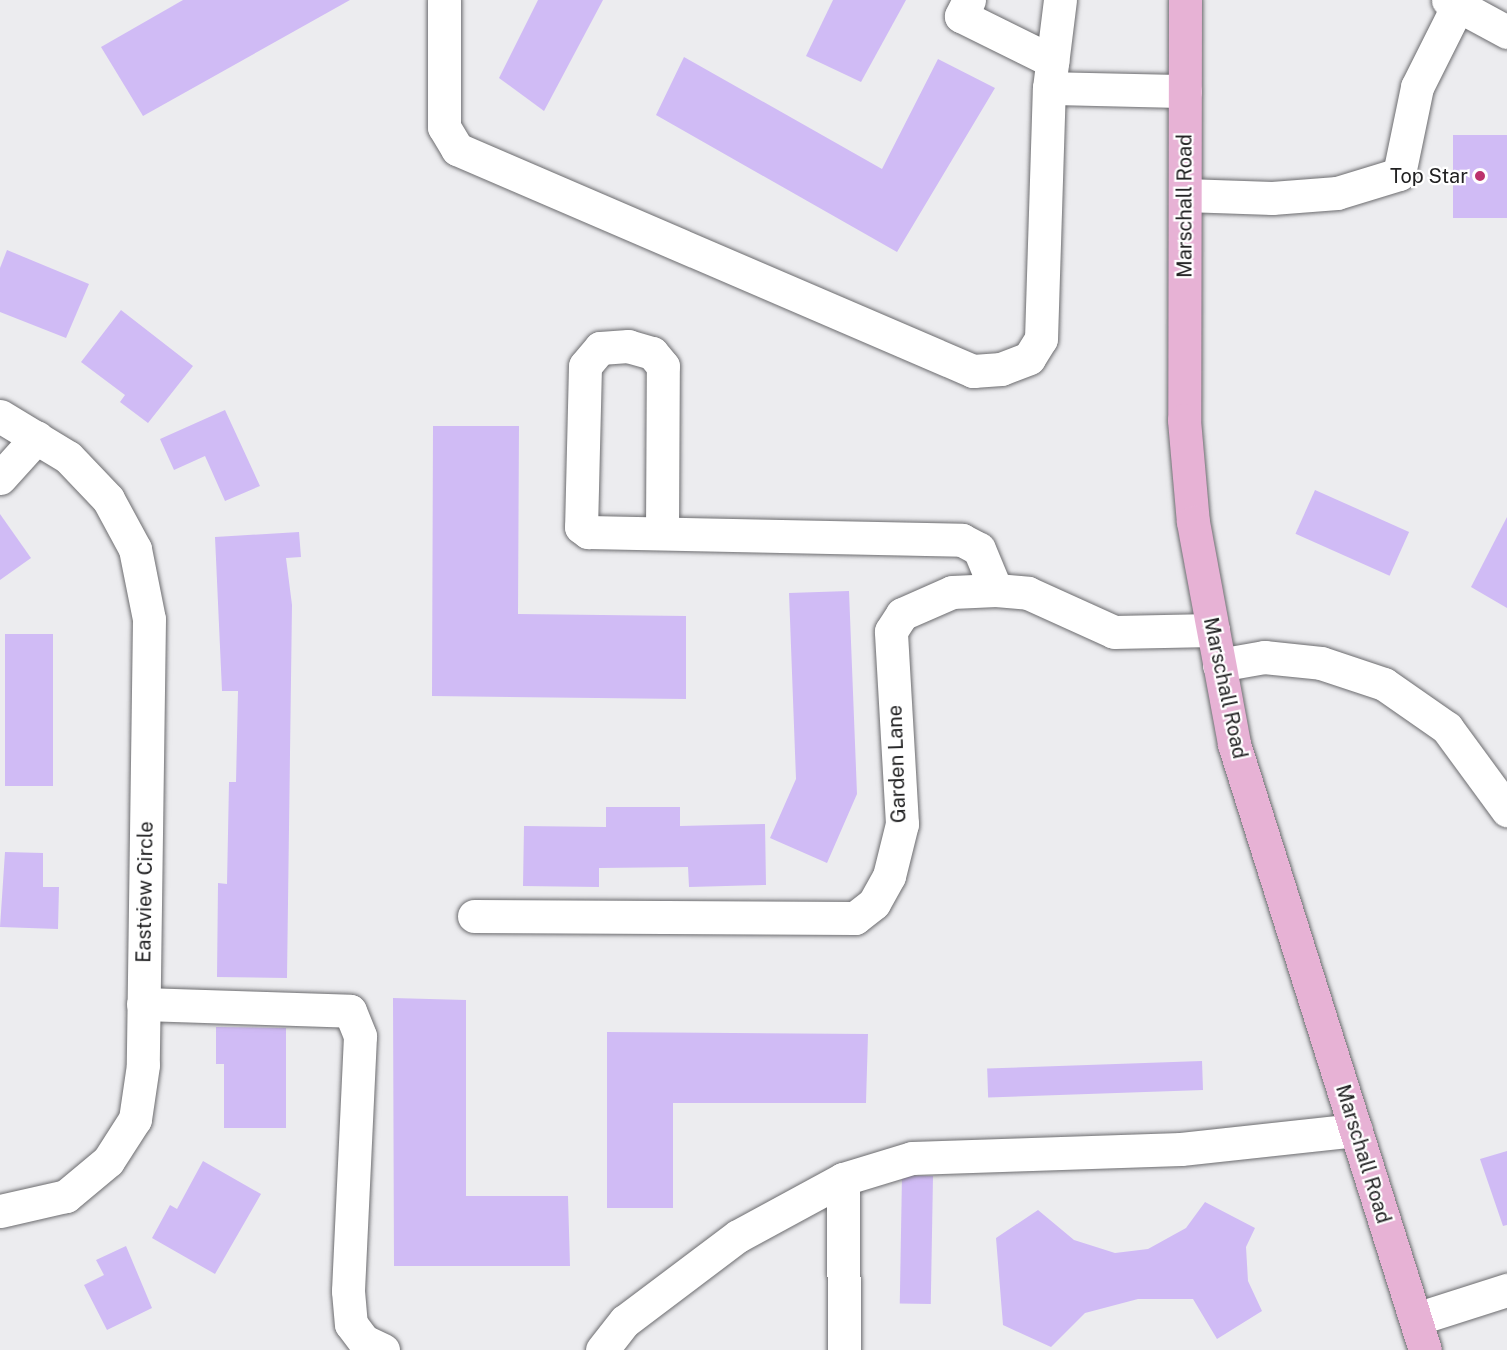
<!DOCTYPE html>
<style>
body{margin:0}
#map{position:relative;width:1507px;height:1350px;overflow:hidden;background:#ececef;font-family:"Public Sans",sans-serif}
div>[style]{position:absolute}
[style*='--x']{left:calc(var(--x)*1px);top:calc(var(--y)*1px);width:calc(var(--w)*1px);rotate:calc(var(--a)*1deg)}
.building>*{inset:0;background:#d0bbf5;transform-origin:0 0}
.roads{filter:drop-shadow(0 0 2px #6c6c6f) drop-shadow(0 0 2px #6c6c6f)}
.minor>*{height:33px;margin:-16.5px;padding:0 16.5px;transform-origin:16.5px;border-radius:16.5px;background:#fff}
.major>*{height:33px;margin:-16.5px;padding:0 16.5px;transform-origin:16.5px;border-radius:16.5px;background:#e7b2d5}
.dots>*{width:16px;height:16px;translate:-50% -50%;box-sizing:border-box;border:3px solid #fff;border-radius:50%}
span{translate:-50% -50%;white-space:nowrap;text-align:center;line-height:1.15;-webkit-text-stroke:4.5px #fff;paint-order:stroke}
.poi-label{font-size:20px;color:#212122}
.right{translate:-100% -50%;text-align:right}
.street-label{font-size:20px;color:#212122}
</style>
<div id="map">
<div class="building">
<i style="clip-path:polygon(183px 0,350px 0,143px 116px,101px 47px)"></i>
<i style="clip-path:polygon(538px 0,603px 0,544px 111px,499px 78px)"></i>
<i style="clip-path:polygon(833px 0,906px 0,861px 82px,806px 56px)"></i>
<i style="clip-path:polygon(684px 57px,882px 169px,938px 59px,995px 88px,897px 252px,656px 115px)"></i>
<i style="left:1453px;top:135px;width:54px;height:83px"></i>
<i style="clip-path:polygon(7px 250px,89px 284px,66px 338px,0 312px,0 268px)"></i>
<i style="clip-path:polygon(121px 310px,193px 366px,148px 423px,120px 402px,125px 395px,81px 362px)"></i>
<i style="clip-path:polygon(225px 410px,260px 486px,225px 501px,205px 456px,174px 470px,160px 439px)"></i>
<i style="clip-path:polygon(433px 426px,519px 426px,518px 614px,686px 616px,686px 699px,432px 696px)"></i>
<i style="left:1315px;top:490px;width:103px;height:48px;rotate:24deg"></i>
<i style="clip-path:polygon(0 514px,31px 558px,0 580px)"></i>
<i style="clip-path:polygon(1507px 517px,1507px 608px,1471px 587px)"></i>
<i style="clip-path:polygon(299px 532px,301px 557px,286px 558px,292px 605px,287px 978px,217px 977px,218px 883px,227px 884px,229px 782px,236px 782px,238px 691px,222px 691px,215px 537px)"></i>
<i style="clip-path:polygon(849px 591px,857px 794px,827px 863px,770px 838px,796px 779px,789px 593px)"></i>
<i style="left:5px;top:634px;width:48px;height:152px"></i>
<i style="clip-path:polygon(606px 807px,680px 807px,680px 826px,765px 824px,766px 885px,689px 887px,688px 867px,599px 868px,599px 887px,523px 886px,524px 826px,606px 827px)"></i>
<i style="clip-path:polygon(5px 852px,43px 853px,43px 887px,59px 887px,58px 929px,0 927px)"></i>
<i style="clip-path:polygon(393px 998px,466px 1000px,466px 1196px,568px 1196px,570px 1266px,394px 1266px)"></i>
<i style="clip-path:polygon(216px 1027px,286px 1028px,286px 1128px,224px 1128px,224px 1064px,216px 1064px)"></i>
<i style="clip-path:polygon(607px 1032px,868px 1034px,866px 1103px,673px 1103px,673px 1208px,607px 1208px)"></i>
<i style="left:1202px;top:1061px;width:29px;height:215px;rotate:88deg"></i>
<i style="clip-path:polygon(1507px 1151px,1507px 1225px,1503px 1226px,1480px 1159px)"></i>
<i style="clip-path:polygon(203px 1161px,261px 1194px,215px 1274px,152px 1238px,170px 1205px,177px 1209px)"></i>
<i style="left:933px;top:1176px;width:128px;height:31px;rotate:91deg"></i>
<i style="clip-path:polygon(1205px 1202px,1255px 1228px,1246px 1247px,1248px 1281px,1262px 1311px,1217px 1339px,1193px 1299px,1138px 1299px,1085px 1313px,1051px 1347px,1003px 1325px,996px 1238px,1038px 1210px,1074px 1240px,1115px 1253px,1148px 1249px,1186px 1228px)"></i>
<i style="clip-path:polygon(126px 1246px,152px 1308px,107px 1330px,84px 1285px,104px 1275px,96px 1260px)"></i>
</div>
<div class="roads">
<div class="minor">
<i style="--x:444;--y:0;--w:127;--a:90"></i>
<i style="--x:444;--y:127;--w:26;--a:59"></i>
<i style="--x:457;--y:149;--w:562;--a:23.28"></i>
<i style="--x:973;--y:371;--w:28;--a:-4"></i>
<i style="--x:1001;--y:369;--w:30;--a:-21"></i>
<i style="--x:1029;--y:358;--w:22;--a:-58"></i>
<i style="--x:1041;--y:339;--w:251;--a:-88.2"></i>
<i style="--x:1049;--y:88;--w:89;--a:-82.9"></i>
<i style="--x:969;--y:0;--w:18;--a:117"></i>
<i style="--x:961;--y:16;--w:102;--a:26.3"></i>
<i style="--x:1448;--y:0;--w:67;--a:28.5"></i>
<i style="--x:1049;--y:88;--w:136;--a:1.3"></i>
<i style="--x:1185;--y:195;--w:87;--a:2"></i>
<i style="--x:1272;--y:198;--w:65;--a:-4.4"></i>
<i style="--x:1337;--y:193;--w:65;--a:-17"></i>
<i style="--x:1399;--y:174;--w:89;--a:-78.3"></i>
<i style="--x:1417;--y:87;--w:92;--a:-63.4"></i>
<i style="--x:0;--y:416;--w:79;--a:31.1"></i>
<i style="--x:68;--y:457;--w:58;--a:46.4"></i>
<i style="--x:108;--y:499;--w:57;--a:61.6"></i>
<i style="--x:135;--y:549;--w:71;--a:78.7"></i>
<i style="--x:149;--y:619;--w:446;--a:90.8"></i>
<i style="--x:143;--y:1065;--w:55;--a:98.4"></i>
<i style="--x:135;--y:1119;--w:50;--a:122.7"></i>
<i style="--x:108;--y:1161;--w:55;--a:140.2"></i>
<i style="--x:66;--y:1196;--w:68;--a:167.2"></i>
<i style="--x:0;--y:478;--w:55;--a:-47.9"></i>
<i style="--x:662;--y:532;--w:166;--a:-89.7"></i>
<i style="--x:663;--y:366;--w:17;--a:-130"></i>
<i style="--x:652;--y:353;--w:25;--a:-164"></i>
<i style="--x:628;--y:346;--w:28;--a:176"></i>
<i style="--x:600;--y:348;--w:23;--a:130"></i>
<i style="--x:585;--y:366;--w:161;--a:91.4"></i>
<i style="--x:581;--y:527;--w:9;--a:36"></i>
<i style="--x:588;--y:532;--w:374;--a:1.2"></i>
<i style="--x:962;--y:540;--w:19;--a:28"></i>
<i style="--x:979;--y:549;--w:44;--a:67.5"></i>
<i style="--x:1219;--y:665;--w:46;--a:-10.1"></i>
<i style="--x:1264;--y:657;--w:57;--a:6"></i>
<i style="--x:1321;--y:663;--w:66;--a:18.4"></i>
<i style="--x:1384;--y:684;--w:77;--a:34.9"></i>
<i style="--x:1447;--y:728;--w:102;--a:53.8"></i>
<i style="--x:474;--y:916;--w:381;--a:0.3"></i>
<i style="--x:855;--y:918;--w:24;--a:-38"></i>
<i style="--x:874;--y:903;--w:31;--a:-61"></i>
<i style="--x:889;--y:876;--w:54;--a:-76"></i>
<i style="--x:902;--y:824;--w:193;--a:-93.3"></i>
<i style="--x:891;--y:631;--w:20;--a:-57"></i>
<i style="--x:902;--y:614;--w:55;--a:-23.7"></i>
<i style="--x:952;--y:592;--w:44;--a:-2.6"></i>
<i style="--x:996;--y:590;--w:32;--a:5"></i>
<i style="--x:1028;--y:593;--w:94;--a:24.4"></i>
<i style="--x:1114;--y:632;--w:99;--a:-1.2"></i>
<i style="--x:143;--y:1004;--w:207;--a:1.9"></i>
<i style="--x:350;--y:1011;--w:27;--a:68"></i>
<i style="--x:360;--y:1036;--w:255;--a:92.7"></i>
<i style="--x:348;--y:1291;--w:33;--a:85"></i>
<i style="--x:351;--y:1324;--w:21;--a:53"></i>
<i style="--x:364;--y:1341;--w:21;--a:25"></i>
<i style="--x:843;--y:1179;--w:171;--a:89.7"></i>
<i style="--x:1416;--y:1319;--w:96;--a:-17.7"></i>
<i style="--x:602;--y:1350;--w:37;--a:-52"></i>
<i style="--x:625;--y:1321;--w:141;--a:-37"></i>
<i style="--x:738;--y:1236;--w:119;--a:-28.5"></i>
<i style="--x:843;--y:1179;--w:72;--a:-16.9"></i>
<i style="--x:912;--y:1158;--w:269;--a:-1.9"></i>
<i style="--x:1181;--y:1149;--w:176;--a:-6.2"></i>
</div>
<div class="major">
<i style="--x:1185;--y:0;--w:420;--a:90.1"></i>
<i style="--x:1184;--y:420;--w:102;--a:85"></i>
<i style="--x:1193;--y:522;--w:226;--a:79.5"></i>
<i style="--x:1234;--y:744;--w:635;--a:72.51"></i>
</div>
</div>
<div class="dots">
<i style="left:1480px;top:176px;background:#bc326d"></i>
</div>
<div class="poi-label">
<span class="right" style="left:1468px;top:176px">Top Star</span>
</div>
<div class="street-label">
<span style="left:1185px;top:206px;rotate:-90deg">Marschall Road</span>
<span style="left:1225px;top:688px;rotate:78deg">Marschall Road</span>
<span style="left:897px;top:764px;rotate:-92deg">Garden Lane</span>
<span style="left:145px;top:892px;rotate:-89deg">Eastview Circle</span>
<span style="left:1363px;top:1154px;rotate:73deg">Marschall Road</span>
</div>
</div>
